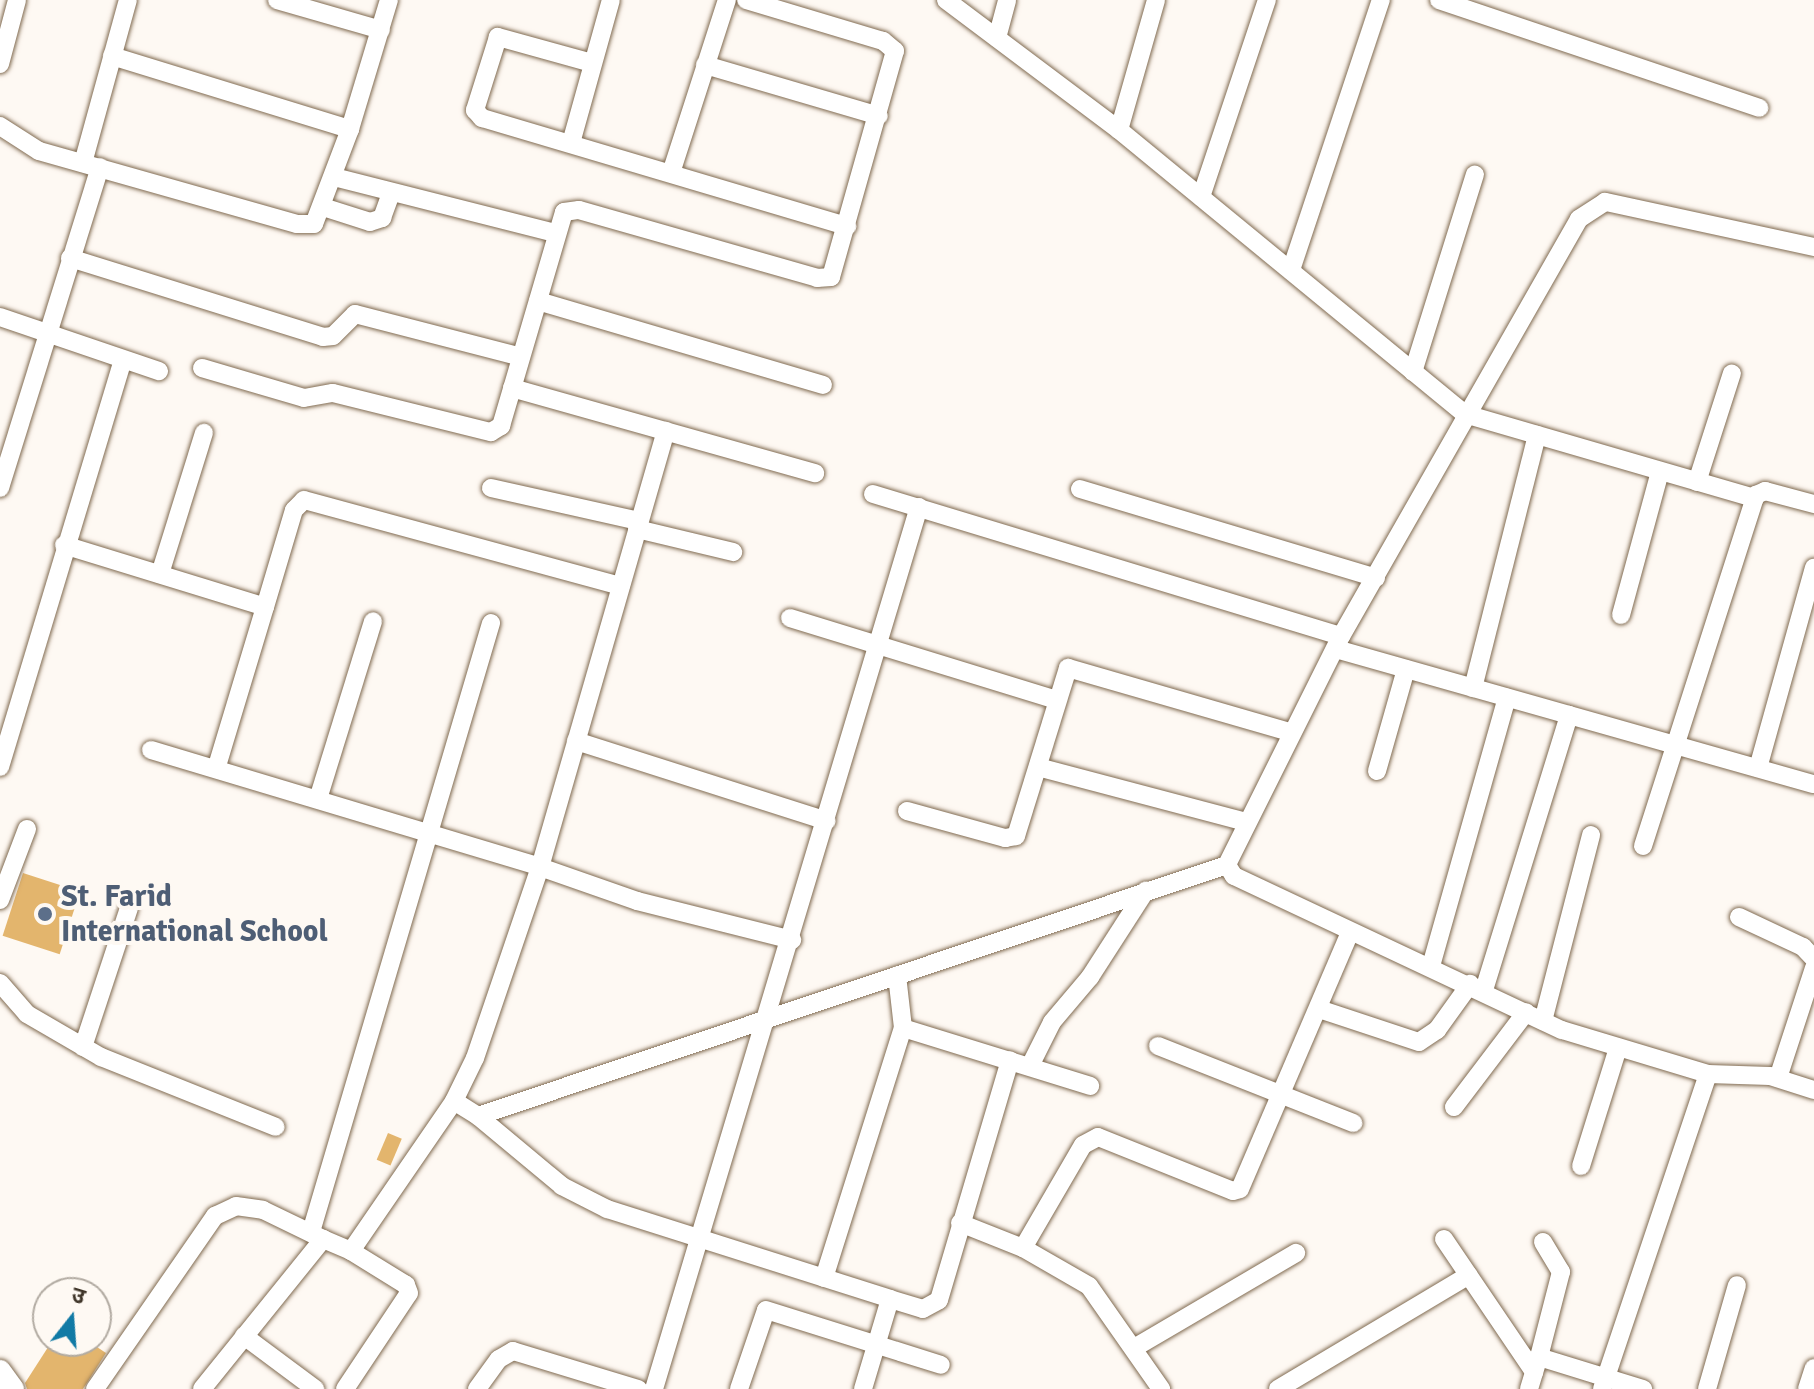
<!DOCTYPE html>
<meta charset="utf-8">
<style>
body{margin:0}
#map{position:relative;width:1814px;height:1389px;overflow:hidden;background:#fef9f3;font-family:Signika,"Noto Sans Devanagari",sans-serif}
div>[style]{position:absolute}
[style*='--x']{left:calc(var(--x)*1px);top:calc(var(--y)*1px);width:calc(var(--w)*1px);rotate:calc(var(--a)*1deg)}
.building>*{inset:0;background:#e3b56d;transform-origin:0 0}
.roads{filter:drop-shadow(0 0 2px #806a50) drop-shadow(0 0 2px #806a50)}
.minor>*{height:18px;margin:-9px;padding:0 9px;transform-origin:9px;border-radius:9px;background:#fff}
.major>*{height:22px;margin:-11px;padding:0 11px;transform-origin:11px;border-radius:11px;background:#fff}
.dots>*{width:22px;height:22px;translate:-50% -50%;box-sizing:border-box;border:4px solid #fef9f3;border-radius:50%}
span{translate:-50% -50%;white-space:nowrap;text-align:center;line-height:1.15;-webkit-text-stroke:8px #fef9f3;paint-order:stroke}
.service-label{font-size:30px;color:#4e5e75;font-weight:700}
.left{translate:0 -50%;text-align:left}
.north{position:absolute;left:32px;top:1277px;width:80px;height:80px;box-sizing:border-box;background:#fef9f3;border:2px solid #b2aba2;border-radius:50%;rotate:17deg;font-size:22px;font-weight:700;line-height:32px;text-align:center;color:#3f3529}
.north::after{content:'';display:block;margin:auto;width:28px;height:36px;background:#117aa5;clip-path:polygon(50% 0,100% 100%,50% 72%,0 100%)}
</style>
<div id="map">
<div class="building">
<i style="left:23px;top:873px;width:60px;height:66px;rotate:18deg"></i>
<i style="left:388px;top:1133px;width:15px;height:29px;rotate:23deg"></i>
<i style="clip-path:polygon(52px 1341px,88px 1341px,106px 1353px,83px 1389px,27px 1389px,25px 1383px)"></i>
</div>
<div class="roads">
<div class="minor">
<i style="--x:277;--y:0;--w:108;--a:16.1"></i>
<i style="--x:946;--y:0;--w:216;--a:36.9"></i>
<i style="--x:1119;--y:130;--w:448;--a:39.4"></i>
<i style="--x:1465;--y:414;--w:302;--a:16.2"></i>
<i style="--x:1439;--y:0;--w:338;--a:18.6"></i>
<i style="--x:997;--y:38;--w:39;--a:-75"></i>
<i style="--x:112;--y:56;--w:249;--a:17.1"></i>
<i style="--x:592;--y:63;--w:98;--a:-164.5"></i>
<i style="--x:498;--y:37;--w:77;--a:107.5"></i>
<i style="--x:475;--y:110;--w:11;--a:49"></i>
<i style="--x:482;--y:118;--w:381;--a:16.5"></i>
<i style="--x:0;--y:64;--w:66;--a:-75.1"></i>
<i style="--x:705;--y:65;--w:181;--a:16.3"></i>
<i style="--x:0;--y:126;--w:46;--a:32.7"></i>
<i style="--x:39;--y:151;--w:268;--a:15.8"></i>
<i style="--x:297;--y:224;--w:17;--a:0"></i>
<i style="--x:314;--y:224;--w:102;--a:-69.2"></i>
<i style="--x:350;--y:129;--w:135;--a:-73.2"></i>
<i style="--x:1119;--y:130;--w:135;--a:-74.1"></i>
<i style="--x:571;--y:143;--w:148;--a:-74.4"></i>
<i style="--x:83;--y:163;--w:169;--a:-74.6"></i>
<i style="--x:671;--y:173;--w:182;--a:-72.1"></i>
<i style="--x:334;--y:177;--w:228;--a:14.2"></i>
<i style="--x:1201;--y:197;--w:208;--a:-71.5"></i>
<i style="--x:323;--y:207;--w:49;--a:17.7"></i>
<i style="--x:370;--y:222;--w:13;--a:-18"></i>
<i style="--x:382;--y:218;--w:27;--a:-70"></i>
<i style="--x:1814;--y:247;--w:214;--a:-167.8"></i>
<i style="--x:1605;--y:202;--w:31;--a:147"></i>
<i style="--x:1579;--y:219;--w:480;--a:119.7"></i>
<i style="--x:1341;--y:636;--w:256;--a:116.5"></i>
<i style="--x:1227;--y:865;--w:13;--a:58"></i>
<i style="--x:1234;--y:876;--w:362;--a:25.2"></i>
<i style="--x:1562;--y:1030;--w:152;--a:16.8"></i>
<i style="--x:1708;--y:1074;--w:62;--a:1.8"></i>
<i style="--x:1770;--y:1076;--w:46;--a:17.7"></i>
<i style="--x:70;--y:258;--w:265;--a:17.3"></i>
<i style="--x:323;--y:337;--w:10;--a:-6"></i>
<i style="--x:333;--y:336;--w:31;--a:-45"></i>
<i style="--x:355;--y:314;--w:171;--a:14.5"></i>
<i style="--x:1291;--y:270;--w:285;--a:-71.6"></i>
<i style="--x:538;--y:301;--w:297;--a:16.4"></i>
<i style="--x:0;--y:317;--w:168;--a:18.8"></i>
<i style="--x:202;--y:368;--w:106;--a:16.4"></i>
<i style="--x:304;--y:398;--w:29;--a:-10"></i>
<i style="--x:333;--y:393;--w:163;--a:13.9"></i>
<i style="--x:491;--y:432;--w:12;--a:-31"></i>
<i style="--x:501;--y:426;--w:223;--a:-73.6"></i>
<i style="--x:564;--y:212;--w:15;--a:-8"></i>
<i style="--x:579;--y:210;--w:248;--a:15.9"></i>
<i style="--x:817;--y:278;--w:14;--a:-4"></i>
<i style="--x:831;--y:277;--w:235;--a:-74.2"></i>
<i style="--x:895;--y:51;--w:16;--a:-140"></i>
<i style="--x:883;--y:41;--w:143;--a:-163.3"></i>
<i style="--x:1413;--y:372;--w:207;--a:-72.6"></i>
<i style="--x:512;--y:388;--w:315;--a:15.7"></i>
<i style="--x:1697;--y:482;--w:114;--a:-72.2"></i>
<i style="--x:0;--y:488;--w:336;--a:-72.7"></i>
<i style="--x:491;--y:488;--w:152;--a:12.6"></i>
<i style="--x:1080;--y:489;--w:309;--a:16.7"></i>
<i style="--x:873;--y:494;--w:489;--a:16.9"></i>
<i style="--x:637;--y:529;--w:99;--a:13.5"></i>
<i style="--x:64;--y:545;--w:210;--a:17.1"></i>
<i style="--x:265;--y:607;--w:169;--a:106.8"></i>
<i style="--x:160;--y:574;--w:148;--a:-72.7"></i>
<i style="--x:265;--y:607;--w:101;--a:-73.4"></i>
<i style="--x:294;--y:510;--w:14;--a:-45"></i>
<i style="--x:304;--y:500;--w:328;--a:15.2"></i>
<i style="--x:1621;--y:615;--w:149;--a:-74.8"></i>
<i style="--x:790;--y:618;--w:278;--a:17.1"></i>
<i style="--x:1336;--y:649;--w:496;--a:15.8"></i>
<i style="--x:1473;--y:688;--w:261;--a:-75.8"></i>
<i style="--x:576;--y:741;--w:263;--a:17.7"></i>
<i style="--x:151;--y:750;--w:406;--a:16.7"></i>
<i style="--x:540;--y:867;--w:103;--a:19.3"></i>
<i style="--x:637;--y:901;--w:160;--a:14.1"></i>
<i style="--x:0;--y:767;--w:425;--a:-73.2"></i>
<i style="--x:1038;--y:767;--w:215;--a:14.8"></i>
<i style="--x:1758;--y:768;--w:208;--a:-74.4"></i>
<i style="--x:1377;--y:771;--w:106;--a:-74.1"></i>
<i style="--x:318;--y:799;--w:186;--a:-72.8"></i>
<i style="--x:907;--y:811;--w:102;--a:15.4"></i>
<i style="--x:1005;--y:838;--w:11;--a:-10"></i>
<i style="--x:1016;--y:836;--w:176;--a:-72.8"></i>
<i style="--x:1068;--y:668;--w:231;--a:16.1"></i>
<i style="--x:1643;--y:846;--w:369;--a:-72.2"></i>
<i style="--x:1756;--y:495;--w:10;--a:-24"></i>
<i style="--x:1765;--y:491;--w:51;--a:14.9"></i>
<i style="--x:0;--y:900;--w:76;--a:-69.2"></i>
<i style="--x:1739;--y:917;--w:71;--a:25.1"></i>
<i style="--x:1803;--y:947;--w:16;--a:47"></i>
<i style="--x:1431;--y:966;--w:279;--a:-74.2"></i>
<i style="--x:0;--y:983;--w:41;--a:48.9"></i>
<i style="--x:27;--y:1014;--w:86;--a:30.2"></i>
<i style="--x:101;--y:1057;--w:188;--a:21.8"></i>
<i style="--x:1484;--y:990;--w:288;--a:-72.8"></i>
<i style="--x:1319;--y:1009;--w:105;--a:18.3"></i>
<i style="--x:1419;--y:1042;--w:22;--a:-34"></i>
<i style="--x:1437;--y:1030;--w:57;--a:-54.3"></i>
<i style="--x:1543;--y:1021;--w:192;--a:-75.5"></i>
<i style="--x:903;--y:1028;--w:196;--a:17.2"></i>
<i style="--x:1158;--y:1046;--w:210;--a:21.5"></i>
<i style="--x:83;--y:1047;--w:146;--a:-71.7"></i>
<i style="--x:1030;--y:1066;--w:49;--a:-63.4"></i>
<i style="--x:1052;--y:1022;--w:59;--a:-49.8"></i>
<i style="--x:1090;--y:977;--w:103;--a:-57.2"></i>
<i style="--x:1778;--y:1078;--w:116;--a:-71.9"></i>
<i style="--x:454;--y:1101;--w:48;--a:-64"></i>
<i style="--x:475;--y:1058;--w:202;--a:-71.2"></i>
<i style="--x:540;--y:867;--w:454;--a:-73.9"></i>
<i style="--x:1454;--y:1107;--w:119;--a:-52.8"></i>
<i style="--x:478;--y:1116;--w:109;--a:39.8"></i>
<i style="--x:562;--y:1186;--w:51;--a:27.1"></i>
<i style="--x:607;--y:1209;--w:297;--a:17.6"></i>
<i style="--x:890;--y:1299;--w:94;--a:106.7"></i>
<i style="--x:1581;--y:1166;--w:124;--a:-72.6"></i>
<i style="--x:960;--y:1223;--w:68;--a:21.6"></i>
<i style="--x:1023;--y:1248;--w:76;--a:29.9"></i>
<i style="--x:1089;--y:1286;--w:126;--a:55"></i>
<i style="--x:311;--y:1232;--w:635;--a:-73.53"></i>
<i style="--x:1444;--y:1239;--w:161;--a:55.9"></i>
<i style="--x:1023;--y:1248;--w:119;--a:-59.8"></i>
<i style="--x:1083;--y:1145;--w:17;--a:-28"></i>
<i style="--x:1098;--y:1137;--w:145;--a:21.8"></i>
<i style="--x:1233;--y:1191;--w:7;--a:-16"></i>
<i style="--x:1240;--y:1189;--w:280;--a:-66.8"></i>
<i style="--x:824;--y:1278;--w:262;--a:-72.5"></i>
<i style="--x:903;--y:1028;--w:53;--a:-96.5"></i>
<i style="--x:890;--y:1299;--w:34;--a:17"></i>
<i style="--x:923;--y:1309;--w:18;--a:-29"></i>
<i style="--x:939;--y:1300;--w:250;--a:-73.5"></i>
<i style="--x:244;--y:1336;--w:89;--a:36.7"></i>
<i style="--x:1134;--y:1348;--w:188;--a:-30.4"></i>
<i style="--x:1539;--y:1357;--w:88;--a:-75.5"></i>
<i style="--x:1561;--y:1272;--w:35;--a:-121"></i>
<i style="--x:95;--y:1389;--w:211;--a:-55.3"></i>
<i style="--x:215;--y:1216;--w:23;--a:-25"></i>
<i style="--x:236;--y:1206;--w:27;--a:8"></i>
<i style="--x:263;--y:1210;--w:64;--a:25.8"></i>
<i style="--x:202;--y:1389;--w:193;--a:-51.1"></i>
<i style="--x:323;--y:1239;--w:30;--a:23"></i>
<i style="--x:351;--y:1251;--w:182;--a:-55.5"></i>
<i style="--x:454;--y:1101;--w:28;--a:32"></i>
<i style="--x:478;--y:1116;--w:790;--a:-18.53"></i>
<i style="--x:345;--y:1389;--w:115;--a:-56.3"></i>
<i style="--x:409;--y:1293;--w:9;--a:-111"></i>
<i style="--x:406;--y:1285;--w:65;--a:-148.3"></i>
<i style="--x:477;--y:1389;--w:37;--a:-54"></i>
<i style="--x:499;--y:1359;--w:16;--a:-30"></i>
<i style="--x:513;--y:1351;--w:131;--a:16.9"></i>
<i style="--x:654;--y:1389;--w:921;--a:-73.28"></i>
<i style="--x:739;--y:1389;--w:83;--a:-71.1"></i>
<i style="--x:766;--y:1310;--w:183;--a:17.4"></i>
<i style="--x:1278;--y:1389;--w:222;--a:-30.8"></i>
<i style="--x:1529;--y:1389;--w:34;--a:-73"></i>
<i style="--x:1539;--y:1357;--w:109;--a:17.1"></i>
<i style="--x:1602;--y:1389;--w:332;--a:-71.4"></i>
<i style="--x:1707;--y:1389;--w:108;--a:-73.9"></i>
<i style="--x:1807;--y:1389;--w:22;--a:-72"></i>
</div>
<div class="major">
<i style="--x:0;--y:1371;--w:22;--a:54"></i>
</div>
</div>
<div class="dots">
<i style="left:45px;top:914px;background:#5c6f8a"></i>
</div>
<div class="service-label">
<span class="left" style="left:61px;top:914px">St. Farid<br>International School</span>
</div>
<div class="north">उ</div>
</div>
